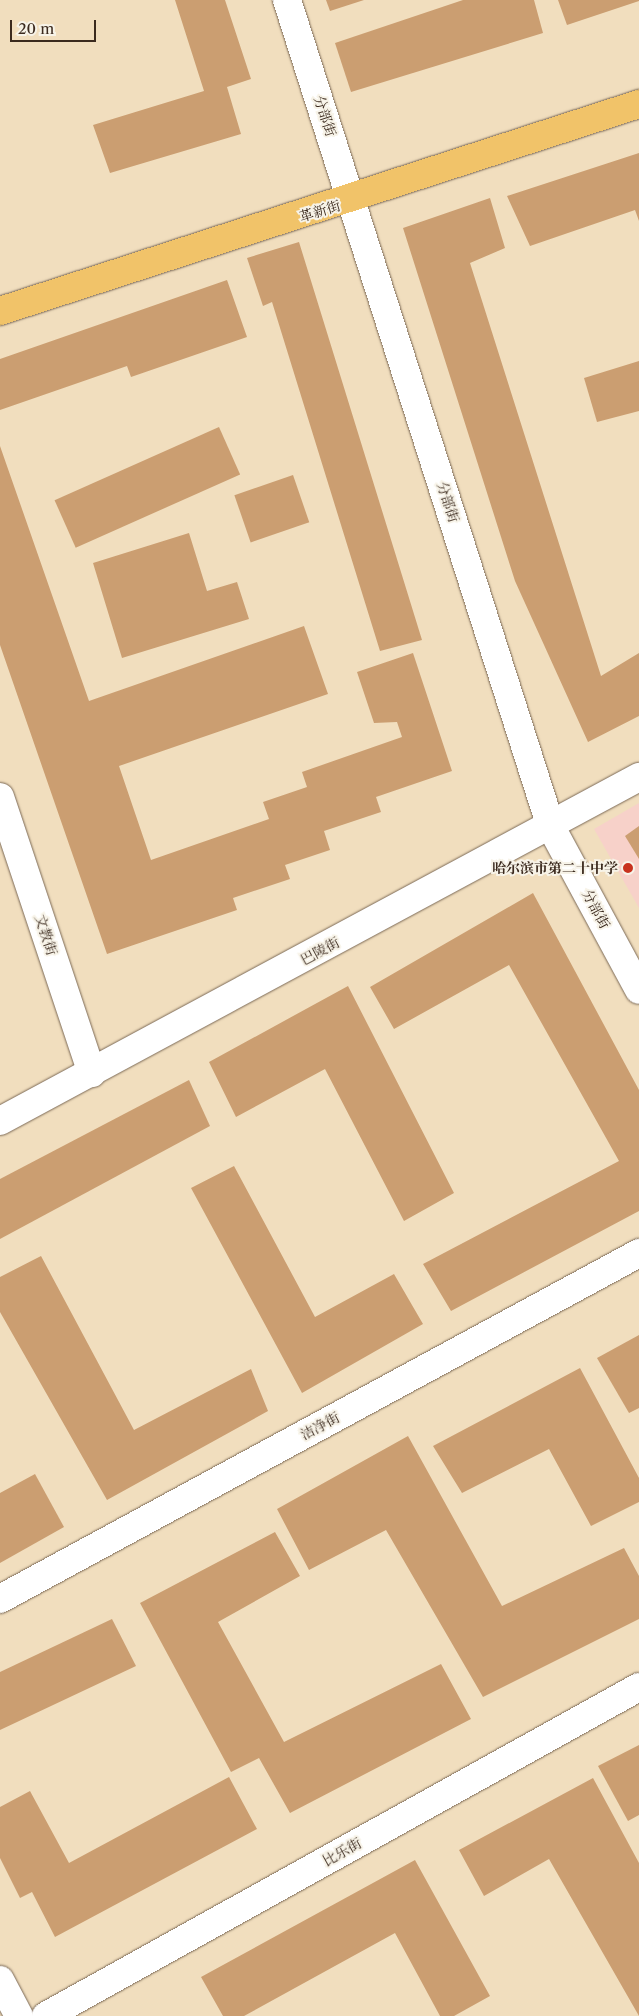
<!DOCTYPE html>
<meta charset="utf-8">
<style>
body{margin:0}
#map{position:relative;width:639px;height:2016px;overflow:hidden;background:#f1debe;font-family:"Libre Caslon Text","Noto Serif SC",serif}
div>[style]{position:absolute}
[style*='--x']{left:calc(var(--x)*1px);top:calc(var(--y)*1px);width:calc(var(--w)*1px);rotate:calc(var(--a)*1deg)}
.built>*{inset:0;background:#f7d1c9}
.building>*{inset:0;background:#cb9e71;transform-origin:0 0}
.roads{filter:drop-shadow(0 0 1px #7b6956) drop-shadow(0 0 1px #7b6956)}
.minor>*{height:28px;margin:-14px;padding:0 14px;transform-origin:14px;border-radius:14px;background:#fff}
.major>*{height:28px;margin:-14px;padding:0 14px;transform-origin:14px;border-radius:14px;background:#f1c369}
.dots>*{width:14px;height:14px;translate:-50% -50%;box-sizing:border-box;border:2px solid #f7f3e8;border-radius:50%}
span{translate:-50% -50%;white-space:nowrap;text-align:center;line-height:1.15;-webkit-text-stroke:4px #f7f3e8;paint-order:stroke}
.street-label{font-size:14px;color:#3b2a1e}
.poi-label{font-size:14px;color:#3b2a1e;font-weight:700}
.right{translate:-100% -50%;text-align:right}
.scale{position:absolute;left:10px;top:20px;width:86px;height:22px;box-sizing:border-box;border:2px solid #3b2a1e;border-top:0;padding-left:6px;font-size:15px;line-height:18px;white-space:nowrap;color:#3b2a1e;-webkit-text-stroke:4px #f7f3e8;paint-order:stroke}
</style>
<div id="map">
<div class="built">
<i style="clip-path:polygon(639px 803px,639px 908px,594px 829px)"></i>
</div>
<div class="building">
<i style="clip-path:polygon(175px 0,225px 0,251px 79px,227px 87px,241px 134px,110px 173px,93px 125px,204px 91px)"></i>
<i style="clip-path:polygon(326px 0,364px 0,330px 11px)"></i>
<i style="clip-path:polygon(463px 0,534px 0,543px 33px,351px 92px,335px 43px)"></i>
<i style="clip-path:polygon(558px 0,639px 0,639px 1px,567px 25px)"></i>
<i style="clip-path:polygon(639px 153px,639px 221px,635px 210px,530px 246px,507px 196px)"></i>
<i style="clip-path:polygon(490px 198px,505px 248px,470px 263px,601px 676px,639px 653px,639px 716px,588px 742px,515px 581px,403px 228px)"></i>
<i style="clip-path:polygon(299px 242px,422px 640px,380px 651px,272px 302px,263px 306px,247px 258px)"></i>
<i style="clip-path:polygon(227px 280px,247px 337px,131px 377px,127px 366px,0 410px,0 359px)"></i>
<i style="clip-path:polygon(639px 361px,639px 411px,597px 422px,584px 378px)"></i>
<i style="left:219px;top:427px;width:52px;height:180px;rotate:66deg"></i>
<i style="clip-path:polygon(0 446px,89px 701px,304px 626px,328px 694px,119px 766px,151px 860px,269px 819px,263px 802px,307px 787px,302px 772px,402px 737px,397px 722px,374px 723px,357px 672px,413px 653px,452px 771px,376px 797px,381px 812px,324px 831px,330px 850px,285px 865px,290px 879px,233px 898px,237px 910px,107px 954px,0 645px)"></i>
<i style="left:293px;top:475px;width:50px;height:62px;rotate:71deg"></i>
<i style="clip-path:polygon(189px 533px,207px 591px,237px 582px,249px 619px,122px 658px,93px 563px)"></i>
<i style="clip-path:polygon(639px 826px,639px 859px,625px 836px)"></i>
<i style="clip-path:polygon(533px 893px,639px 1090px,639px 1211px,451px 1311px,423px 1264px,619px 1161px,509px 965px,394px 1029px,370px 987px)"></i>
<i style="clip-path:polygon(348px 986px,454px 1193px,404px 1221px,325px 1069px,236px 1117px,209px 1062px)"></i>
<i style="clip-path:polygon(189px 1080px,210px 1126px,0 1239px,0 1179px)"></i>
<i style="clip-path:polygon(234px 1166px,315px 1317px,394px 1274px,423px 1324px,302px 1393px,191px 1188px)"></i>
<i style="clip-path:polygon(41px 1256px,134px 1430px,251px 1369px,268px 1411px,107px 1500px,0 1312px,0 1277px)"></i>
<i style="clip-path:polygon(639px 1335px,639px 1408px,629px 1413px,597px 1358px)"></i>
<i style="clip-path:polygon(580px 1368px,639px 1478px,639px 1502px,591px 1526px,549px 1449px,462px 1493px,433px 1446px)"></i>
<i style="clip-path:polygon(408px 1436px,502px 1606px,624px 1548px,639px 1576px,639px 1619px,483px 1697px,386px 1530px,309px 1570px,277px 1509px)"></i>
<i style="clip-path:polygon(35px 1474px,64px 1527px,0 1563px,0 1493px)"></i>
<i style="clip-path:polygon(275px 1532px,300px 1576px,218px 1622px,284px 1742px,441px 1664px,471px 1719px,290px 1813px,259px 1758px,231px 1772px,140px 1603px)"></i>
<i style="clip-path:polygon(112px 1619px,136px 1666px,0 1730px,0 1672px)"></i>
<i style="clip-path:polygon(639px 1745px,639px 1815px,628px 1821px,598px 1766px)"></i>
<i style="clip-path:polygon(229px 1777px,257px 1829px,55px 1937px,32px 1892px,20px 1898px,0 1858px,0 1807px,30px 1791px,69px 1863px)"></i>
<i style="clip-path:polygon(593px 1778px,639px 1863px,639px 2016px,549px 1859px,484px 1896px,459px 1850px)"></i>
<i style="clip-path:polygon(415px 1860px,490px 1996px,454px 2016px,440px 2016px,395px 1933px,244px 2016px,223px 2016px,201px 1977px)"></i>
</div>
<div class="roads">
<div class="minor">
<i style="--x:287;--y:0;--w:868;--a:72.3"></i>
<i style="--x:551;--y:827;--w:185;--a:61.6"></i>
<i style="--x:0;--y:797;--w:291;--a:71.6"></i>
<i style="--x:0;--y:1121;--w:726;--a:-28.3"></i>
<i style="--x:0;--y:1599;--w:727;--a:-28.43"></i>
<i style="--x:0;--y:1980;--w:41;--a:62.2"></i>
<i style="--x:46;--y:2016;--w:678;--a:-29.02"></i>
</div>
<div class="major">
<i style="--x:0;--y:311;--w:672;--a:-17.95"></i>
</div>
</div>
<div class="dots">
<i style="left:628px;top:868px;background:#c8321e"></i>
</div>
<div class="street-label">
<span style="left:325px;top:116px;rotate:72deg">分部街</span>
<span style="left:320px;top:211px;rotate:-17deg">革新街</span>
<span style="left:448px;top:502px;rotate:72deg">分部街</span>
<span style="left:596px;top:909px;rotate:62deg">分部街</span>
<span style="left:46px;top:935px;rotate:72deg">文教街</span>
<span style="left:320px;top:951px;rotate:-28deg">巴陵街</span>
<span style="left:320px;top:1426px;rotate:-28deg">洁净街</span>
<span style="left:342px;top:1852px;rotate:-29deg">比乐街</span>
</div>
<div class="poi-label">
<span class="right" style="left:618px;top:868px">哈尔滨市第二十中学</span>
</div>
<div class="scale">20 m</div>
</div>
